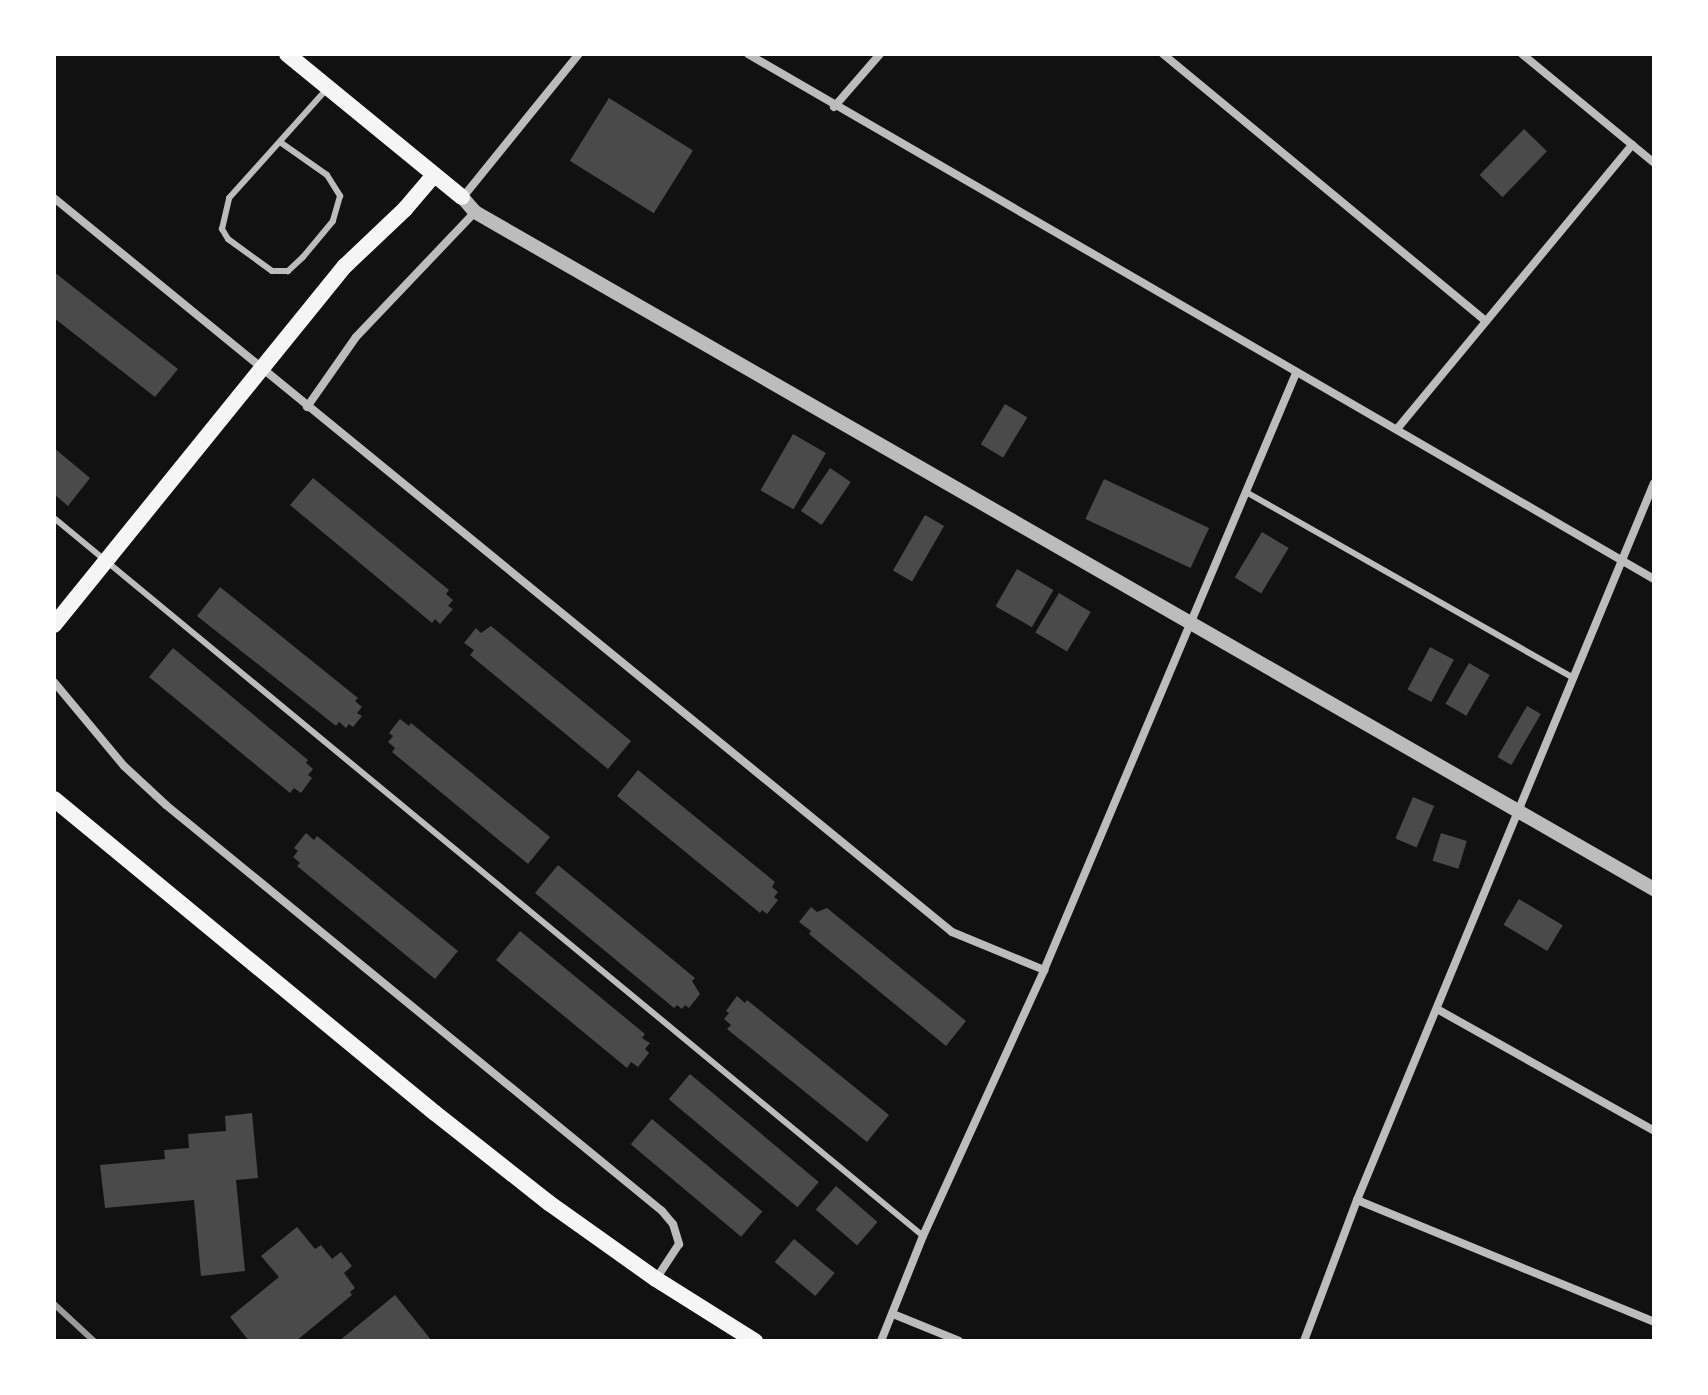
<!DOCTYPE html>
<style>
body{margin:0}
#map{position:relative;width:1708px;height:1395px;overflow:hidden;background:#111;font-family:Roboto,sans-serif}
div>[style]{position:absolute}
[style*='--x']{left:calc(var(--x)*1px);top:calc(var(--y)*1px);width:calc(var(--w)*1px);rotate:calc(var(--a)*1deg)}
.building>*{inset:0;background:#4a4a4a;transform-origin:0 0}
.service>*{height:6px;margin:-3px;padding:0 3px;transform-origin:3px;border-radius:3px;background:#bcbcbc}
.minor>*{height:8px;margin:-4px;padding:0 4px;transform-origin:4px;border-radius:4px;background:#bcbcbc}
.tertiary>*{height:14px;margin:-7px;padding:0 7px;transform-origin:7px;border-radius:7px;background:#bcbcbc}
.secondary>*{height:16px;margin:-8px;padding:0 8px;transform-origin:8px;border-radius:8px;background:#f5f5f5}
.rail>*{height:6px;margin:-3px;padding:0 3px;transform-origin:3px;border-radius:3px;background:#9a9a9a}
span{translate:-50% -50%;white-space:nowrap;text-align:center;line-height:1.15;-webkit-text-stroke:6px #fff;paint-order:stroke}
.frame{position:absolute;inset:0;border:56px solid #fff;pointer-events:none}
</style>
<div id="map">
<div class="building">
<i style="left:609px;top:98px;width:99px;height:74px;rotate:32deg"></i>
<i style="left:1524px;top:129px;width:32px;height:64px;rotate:44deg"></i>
<i style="clip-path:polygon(54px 272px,178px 369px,155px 397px,54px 318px)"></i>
<i style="left:1005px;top:404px;width:26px;height:47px;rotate:31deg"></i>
<i style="left:793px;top:434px;width:38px;height:65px;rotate:30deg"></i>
<i style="clip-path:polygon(54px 448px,90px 478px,68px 506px,54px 494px)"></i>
<i style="left:830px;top:468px;width:25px;height:52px;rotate:34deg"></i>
<i style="clip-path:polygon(313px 478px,449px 590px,446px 594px,453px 600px,448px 606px,453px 609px,440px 624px,435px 619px,432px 623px,290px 505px)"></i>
<i style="left:1104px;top:479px;width:116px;height:44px;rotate:25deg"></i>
<i style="left:925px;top:515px;width:22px;height:64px;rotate:30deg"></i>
<i style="left:1262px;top:532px;width:31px;height:53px;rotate:31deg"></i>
<i style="left:1017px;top:569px;width:42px;height:43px;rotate:30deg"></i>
<i style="clip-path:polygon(220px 587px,358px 698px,355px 701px,362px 707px,357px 713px,362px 716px,353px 727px,349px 724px,346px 728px,339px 722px,336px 726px,197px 616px)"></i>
<i style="left:1059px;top:593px;width:37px;height:46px;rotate:31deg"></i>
<i style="clip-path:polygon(491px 626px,631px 741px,608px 769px,470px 655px,474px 650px,464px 643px,476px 628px,481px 633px)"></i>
<i style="left:1430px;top:647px;width:27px;height:48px;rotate:28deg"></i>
<i style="clip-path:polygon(173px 648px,308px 760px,306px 763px,313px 769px,308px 775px,312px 778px,301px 793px,294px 788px,290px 793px,149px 677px)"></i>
<i style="left:1469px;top:663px;width:24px;height:47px;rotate:30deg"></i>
<i style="left:1527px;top:706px;width:16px;height:59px;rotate:30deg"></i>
<i style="clip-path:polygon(400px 719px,409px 726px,411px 723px,550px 837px,528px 864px,392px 752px,395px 748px,388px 742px,393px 736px,389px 733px)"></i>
<i style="clip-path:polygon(638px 770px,775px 882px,772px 887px,778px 892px,774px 897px,778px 900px,767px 914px,762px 910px,760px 913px,617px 796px)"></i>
<i style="left:1413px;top:797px;width:23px;height:45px;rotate:23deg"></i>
<i style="clip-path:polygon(306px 833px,314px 840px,317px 836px,458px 951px,435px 979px,297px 866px,300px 863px,293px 857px,298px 851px,294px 848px)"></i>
<i style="left:1441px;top:833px;width:27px;height:29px;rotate:17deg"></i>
<i style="clip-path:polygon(558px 865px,695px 978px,692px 981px,700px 994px,689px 1008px,685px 1005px,682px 1009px,677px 1005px,674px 1008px,535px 893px)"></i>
<i style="left:1519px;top:899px;width:51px;height:30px;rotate:31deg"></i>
<i style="clip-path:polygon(811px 907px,817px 912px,827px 908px,966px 1021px,946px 1046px,809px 934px,811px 931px,799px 922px)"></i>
<i style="clip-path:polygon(520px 931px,645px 1034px,642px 1038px,650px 1043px,645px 1049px,649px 1053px,638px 1067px,631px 1062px,627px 1068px,496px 960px)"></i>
<i style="clip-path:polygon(737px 996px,745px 1003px,747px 1000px,889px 1115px,867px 1142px,727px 1029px,731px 1025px,724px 1019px,729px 1013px,726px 1011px)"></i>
<i style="left:690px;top:1074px;width:168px;height:33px;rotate:40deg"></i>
<i style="clip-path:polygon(252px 1113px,258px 1178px,236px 1180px,245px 1271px,201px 1276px,194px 1200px,105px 1208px,100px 1165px,165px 1159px,164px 1150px,189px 1148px,188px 1134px,226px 1131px,225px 1116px)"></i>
<i style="left:652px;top:1119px;width:144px;height:33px;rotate:40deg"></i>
<i style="left:836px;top:1186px;width:55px;height:31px;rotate:41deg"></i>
<i style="clip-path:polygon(297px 1227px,315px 1249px,321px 1245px,332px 1259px,341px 1252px,352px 1266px,344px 1273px,355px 1288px,350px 1292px,352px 1295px,296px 1341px,249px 1341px,230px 1317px,279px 1277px,261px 1256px)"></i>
<i style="left:794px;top:1239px;width:53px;height:30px;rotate:40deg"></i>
<i style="clip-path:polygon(395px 1295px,432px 1341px,339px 1341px)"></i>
</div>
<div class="service">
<i style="--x:280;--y:142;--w:57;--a:35.1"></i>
<i style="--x:327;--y:175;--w:25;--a:58"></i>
<i style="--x:340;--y:196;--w:26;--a:106"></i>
<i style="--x:333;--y:221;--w:47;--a:129.8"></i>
<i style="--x:303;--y:257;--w:21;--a:137"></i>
<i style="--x:288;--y:271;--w:16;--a:180"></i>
<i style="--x:272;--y:271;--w:54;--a:-144"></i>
<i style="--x:228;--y:239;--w:12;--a:-121"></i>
<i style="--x:222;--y:229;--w:32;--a:-77"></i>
<i style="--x:229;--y:198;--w:145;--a:-48.1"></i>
<i style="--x:1246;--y:492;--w:376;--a:29.6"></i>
<i style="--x:54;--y:518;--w:1127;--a:39.56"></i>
</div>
<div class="minor">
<i style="--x:748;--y:54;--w:1047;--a:30.09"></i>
<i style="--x:1163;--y:54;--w:419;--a:39.6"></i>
<i style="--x:1522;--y:54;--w:171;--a:39.5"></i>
<i style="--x:834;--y:107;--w:70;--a:-49"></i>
<i style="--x:463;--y:197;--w:184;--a:-51"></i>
<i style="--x:54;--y:198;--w:1160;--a:39.26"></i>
<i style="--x:952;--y:932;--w:100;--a:22.4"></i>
<i style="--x:307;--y:407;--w:85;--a:-55"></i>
<i style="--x:356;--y:337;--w:173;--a:-46.4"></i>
<i style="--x:1397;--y:429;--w:369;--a:-50.4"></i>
<i style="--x:54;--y:682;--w:109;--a:50.2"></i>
<i style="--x:124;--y:766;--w:57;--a:42.9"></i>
<i style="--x:166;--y:805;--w:641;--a:39.3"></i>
<i style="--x:662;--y:1211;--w:17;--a:50"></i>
<i style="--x:673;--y:1224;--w:21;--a:73"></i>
<i style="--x:679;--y:1244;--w:42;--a:123.3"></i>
<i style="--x:1437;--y:1009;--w:249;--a:29.3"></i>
<i style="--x:1357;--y:1200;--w:321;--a:22.3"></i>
<i style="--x:893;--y:1314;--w:71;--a:22.2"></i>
<i style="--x:881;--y:1341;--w:113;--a:-68.2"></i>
<i style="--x:923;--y:1236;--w:292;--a:-65.5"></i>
<i style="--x:1044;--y:970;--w:648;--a:-67.11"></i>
<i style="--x:1304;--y:1341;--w:151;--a:-69.4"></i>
<i style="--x:1357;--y:1200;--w:776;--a:-67.5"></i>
</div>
<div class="tertiary">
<i style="--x:462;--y:197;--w:20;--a:49"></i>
<i style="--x:475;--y:212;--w:1360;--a:29.87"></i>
</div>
<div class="secondary">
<i style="--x:287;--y:54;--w:226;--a:39.3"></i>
<i style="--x:54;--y:625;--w:462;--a:-51"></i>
<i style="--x:345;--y:266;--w:83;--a:-43.5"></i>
<i style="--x:405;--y:209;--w:45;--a:-49.5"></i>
<i style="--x:54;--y:799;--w:494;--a:39.5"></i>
<i style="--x:435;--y:1113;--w:145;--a:38.3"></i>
<i style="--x:549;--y:1203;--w:131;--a:35.4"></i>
<i style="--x:656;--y:1279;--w:117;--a:32.1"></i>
</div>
<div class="rail">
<i style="--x:54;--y:1304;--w:54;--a:42.8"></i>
</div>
<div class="frame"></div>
</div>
